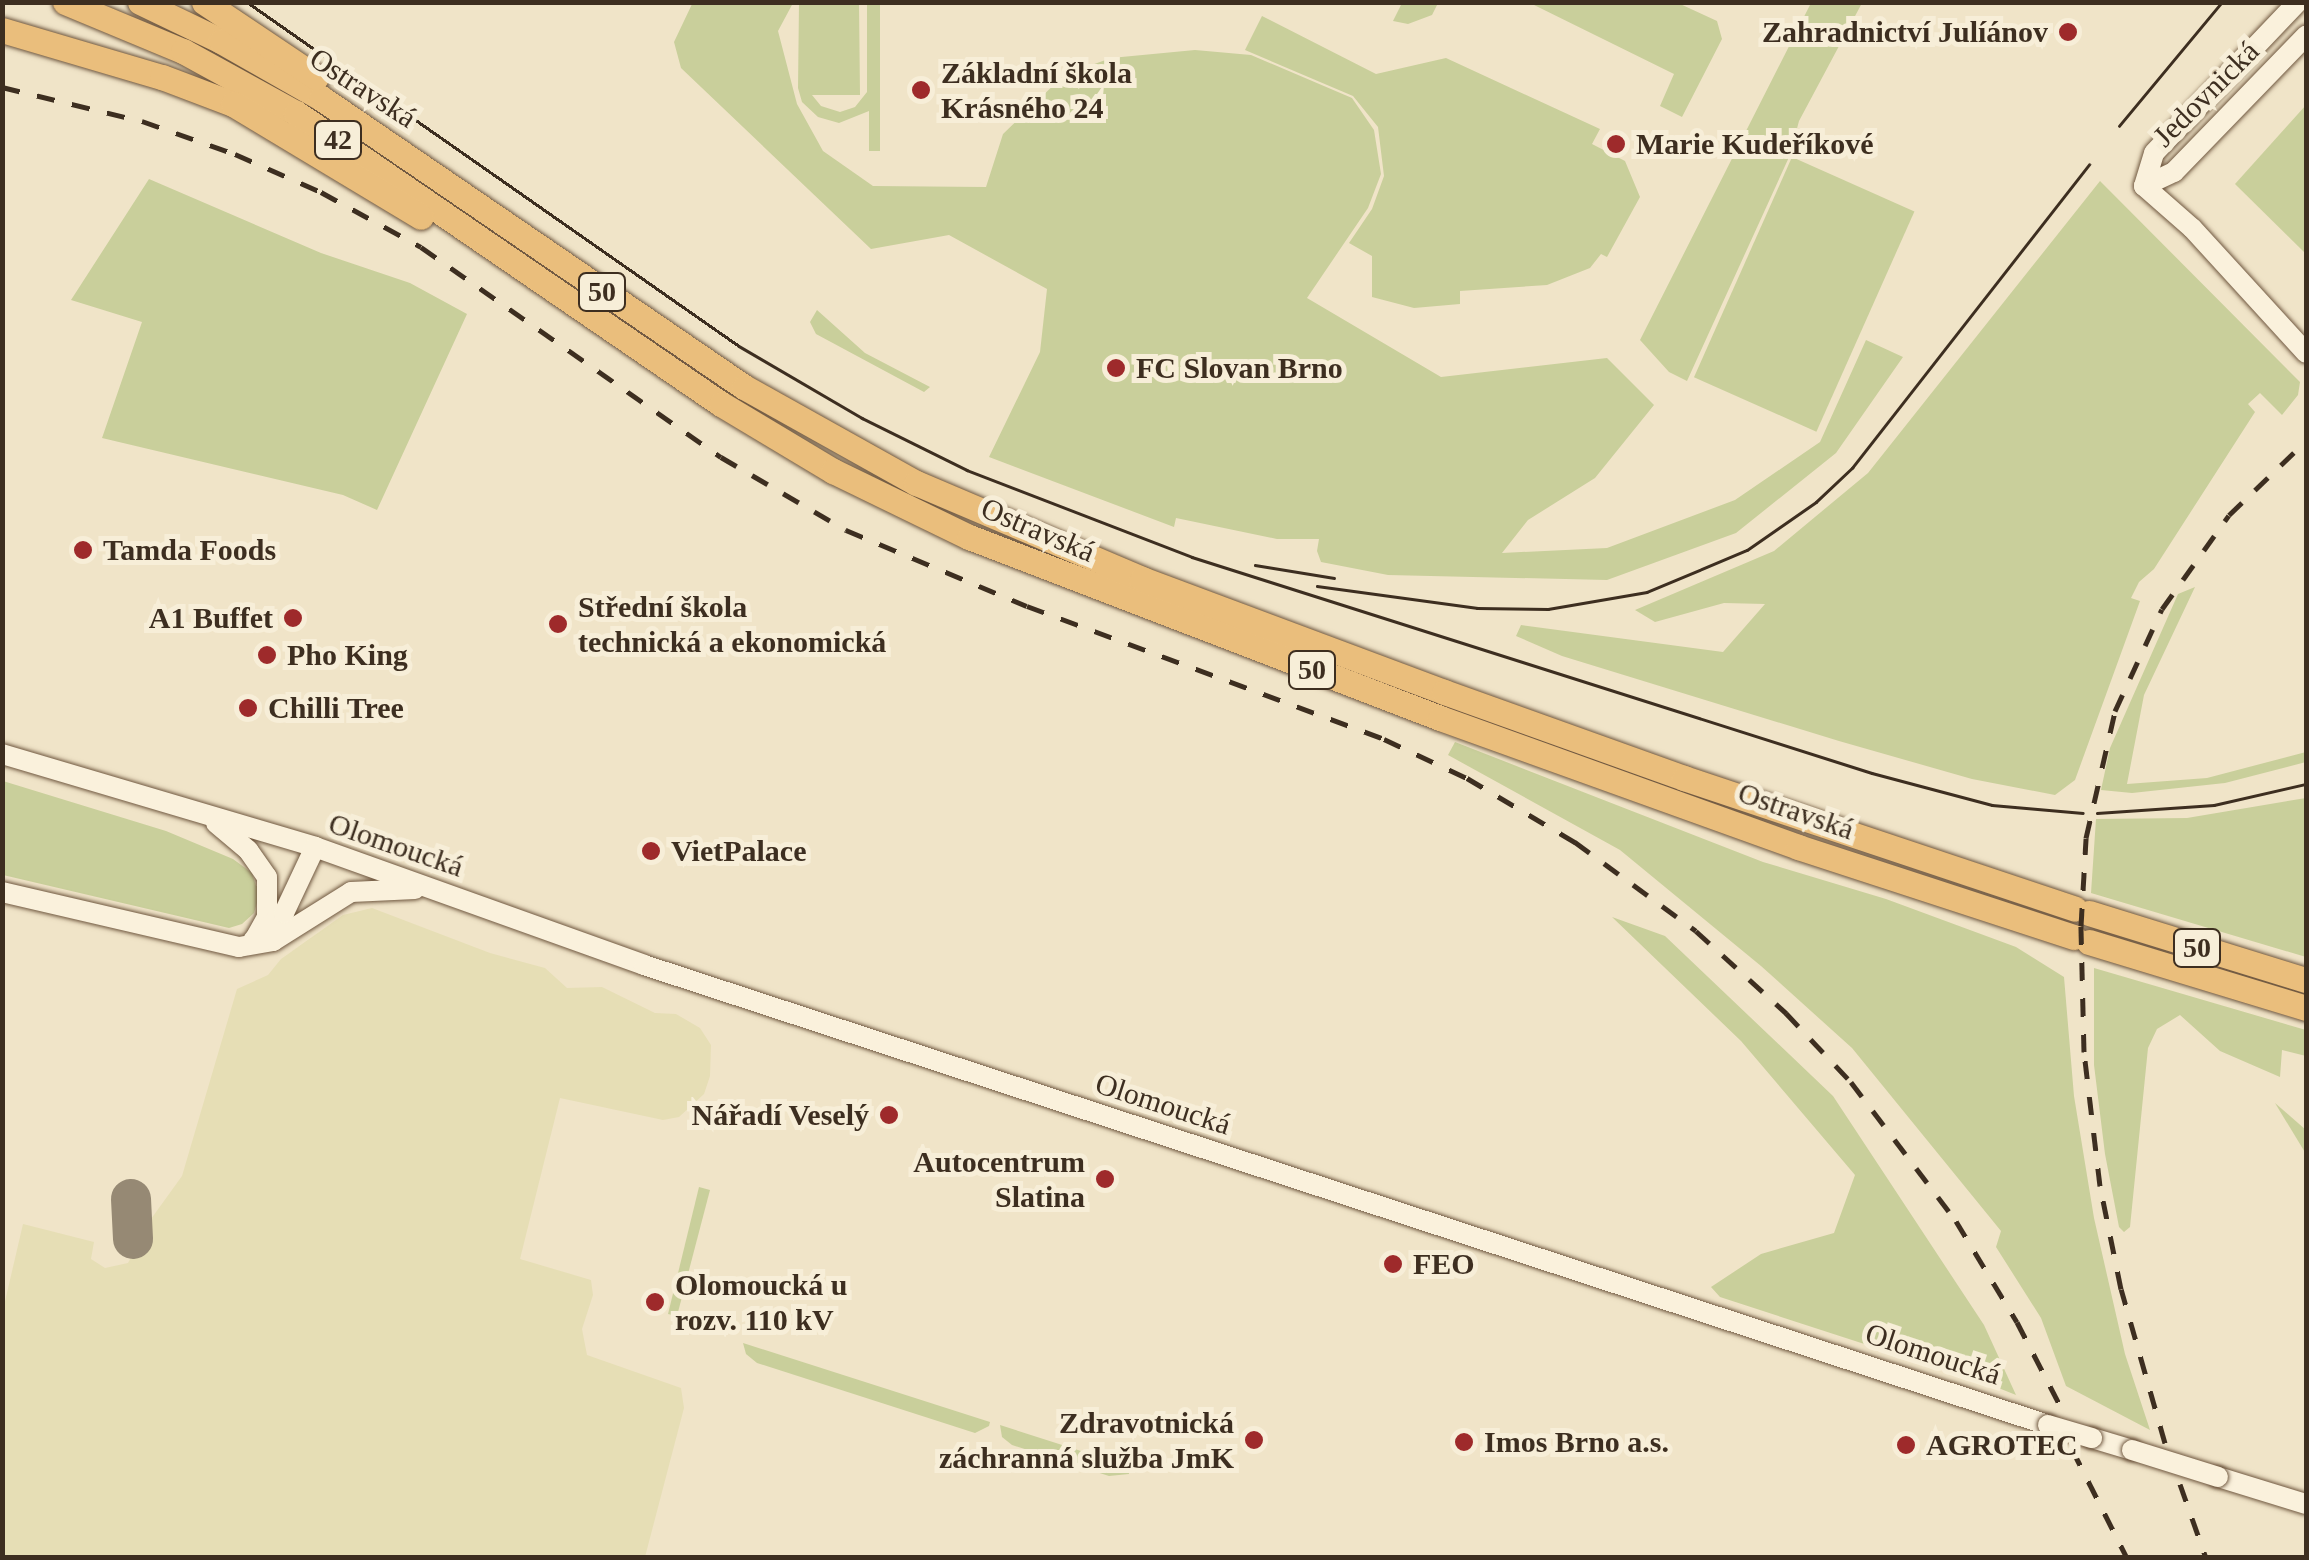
<!DOCTYPE html>
<meta charset="utf-8">
<style>
body{margin:0}
#map{position:relative;width:2309px;height:1560px;overflow:hidden;background:#f0e4c8;font-family:"Times New Roman",serif}
div>[style]{position:absolute}
[style*='--x']{left:calc(var(--x)*1px);top:calc(var(--y)*1px);width:calc(var(--w)*1px);rotate:calc(var(--a)*1deg)}
.farmland>*{inset:0;background:#e6deb5}
.green>*{inset:0;background:#c9cf9b;transform-origin:0 0}
.taxiway>*{height:40px;margin:-20px;padding:0 20px;transform-origin:20px;border-radius:20px;background:#968974}
.roads{filter:drop-shadow(0 0 2px #6f573f) drop-shadow(0 0 2px #6f573f)}
.secondary>*{height:20px;margin:-10px;padding:0 10px;transform-origin:10px;border-radius:10px;background:#faf1dc}
.trunk>*{height:25px;margin:-12.5px;padding:0 12.5px;transform-origin:12.5px;border-radius:12.5px;background:#eabe7c}
.tram>*{height:2.5px;margin:-1.25px;padding:0 1.25px;transform-origin:1.25px;border-radius:1.25px;background:#3d2e20}
.rail>*{height:5px;margin-top:-2.5px;transform-origin:0;background:repeating-linear-gradient(90deg,#3d2e20 0 18px,transparent 0 36px)}
.bridges{filter:drop-shadow(0 0 2px #6f573f) drop-shadow(0 0 2px #6f573f)}
.secondary-bridge>*{height:20px;margin:-10px;padding:0 10px;transform-origin:10px;border-radius:10px;background:#faf1dc}
.dots>*{width:28px;height:28px;translate:-50% -50%;box-sizing:border-box;border:5px solid #f7eed8;border-radius:50%}
span{translate:-50% -50%;white-space:nowrap;text-align:center;line-height:1.15;-webkit-text-stroke:10px #f7eed8;paint-order:stroke}
.shield-label span{padding:2px 8px;background:#f7eed8;border:2px solid;border-radius:8px;-webkit-text-stroke-width:0}
.shield-label{font-size:28px;color:#3d2e20;font-weight:700}
.poi-label{font-size:30px;color:#3d2e20;font-weight:700}
.right{translate:-100% -50%;text-align:right}
.left{translate:0 -50%;text-align:left}
.street-label{font-size:30px;color:#3d2e20}
.frame{position:absolute;inset:0;border:5px solid #3d2e20;pointer-events:none}
</style>
<div id="map">
<div class="farmland">
<i style="clip-path:polygon(372px 908px,490px 953px,545px 968px,567px 988px,602px 987px,655px 1013px,676px 1014px,700px 1028px,711px 1045px,710px 1076px,704px 1094px,679px 1117px,663px 1120px,560px 1098px,520px 1259px,591px 1280px,593px 1295px,582px 1329px,587px 1355px,681px 1388px,684px 1408px,645px 1557px,3px 1557px,3px 1310px,23px 1224px,94px 1242px,91px 1259px,105px 1268px,128px 1263px,151px 1219px,182px 1176px,237px 989px,268px 975px,281px 959px,343px 915px)"></i>
</div>
<div class="green">
<i style="clip-path:polygon(693px 2px,793px 3px,778px 31px,797px 104px,823px 151px,873px 186px,986px 187px,1003px 134px,1064px 75px,1111px 58px,1195px 50px,1251px 55px,1352px 98px,1374px 130px,1381px 174px,1368px 208px,1307px 298px,1441px 377px,1607px 358px,1654px 405px,1595px 478px,1528px 520px,1502px 553px,1607px 548px,1735px 500px,1820px 442px,1866px 340px,1903px 357px,1836px 453px,1736px 533px,1607px 580px,1388px 575px,1321px 562px,1317px 551px,1319px 539px,1277px 539px,1176px 518px,1174px 527px,989px 457px,1040px 352px,1047px 289px,949px 235px,871px 249px,681px 68px,674px 42px)"></i>
<i style="clip-path:polygon(799px 3px,859px 3px,860px 95px,812px 95px,821px 106px,840px 112px,855px 107px,867px 92px,867px 3px,880px 3px,880px 151px,869px 151px,869px 111px,839px 123px,818px 117px,802px 102px,798px 88px)"></i>
<i style="clip-path:polygon(1402px 3px,1402px 2px,1438px 3px,1432px 15px,1408px 24px,1393px 21px)"></i>
<i style="clip-path:polygon(1530px 3px,1678px 3px,1717px 21px,1722px 39px,1682px 117px,1660px 106px,1674px 74px)"></i>
<i style="clip-path:polygon(1811px 3px,1862px 3px,1799px 121px,1790px 155px,1687px 381px,1669px 372px,1640px 340px)"></i>
<i style="clip-path:polygon(1262px 16px,1376px 74px,1446px 58px,1600px 129px,1592px 144px,1625px 161px,1640px 197px,1607px 257px,1601px 254px,1590px 268px,1547px 285px,1460px 291px,1460px 304px,1414px 308px,1372px 297px,1372px 256px,1349px 243px,1372px 209px,1384px 176px,1378px 127px,1353px 96px,1245px 50px)"></i>
<i style="clip-path:polygon(2306px 105px,2306px 254px,2235px 184px)"></i>
<i style="left:1792px;top:157px;width:134px;height:241px;rotate:24deg"></i>
<i style="clip-path:polygon(149px 179px,321px 253px,410px 283px,467px 314px,377px 510px,343px 495px,102px 438px,142px 322px,71px 300px)"></i>
<i style="clip-path:polygon(2100px 181px,2300px 382px,2298px 395px,2282px 415px,2260px 393px,2248px 404px,2255px 412px,2154px 569px,2139px 582px,2131px 598px,2140px 601px,2075px 780px,2055px 795px,1972px 779px,1839px 741px,1562px 656px,1516px 636px,1521px 625px,1723px 652px,1765px 604px,1724px 603px,1655px 622px,1635px 610px,1774px 551px,1868px 473px)"></i>
<i style="clip-path:polygon(817px 310px,865px 353px,930px 387px,924px 392px,816px 334px,810px 322px)"></i>
<i style="clip-path:polygon(2195px 587px,2144px 695px,2127px 784px,2207px 778px,2306px 752px,2306px 762px,2225px 783px,2132px 793px,2101px 790px,2110px 748px,2178px 594px)"></i>
<i style="clip-path:polygon(1455px 742px,1763px 862px,1886px 899px,2016px 947px,2064px 977px,2074px 1096px,2094px 1218px,2125px 1354px,2150px 1430px,2066px 1386px,2041px 1318px,1996px 1247px,2001px 1231px,1852px 1048px,1761px 966px,1620px 850px,1448px 755px)"></i>
<i style="clip-path:polygon(3px 781px,166px 831px,233px 859px,252px 873px,256px 886px,262px 886px,254px 913px,242px 924px,229px 928px,3px 875px)"></i>
<i style="clip-path:polygon(2306px 798px,2306px 957px,2091px 893px,2096px 819px,2187px 818px)"></i>
<i style="clip-path:polygon(1612px 917px,1665px 936px,1833px 1096px,1984px 1325px,2016px 1395px,1981px 1381px,1973px 1366px,1917px 1346px,1889px 1352px,1720px 1297px,1711px 1287px,1761px 1254px,1834px 1233px,1855px 1175px,1741px 1041px)"></i>
<i style="clip-path:polygon(2094px 968px,2306px 1030px,2306px 1056px,2282px 1050px,2280px 1077px,2220px 1051px,2180px 1015px,2157px 1029px,2148px 1048px,2130px 1227px,2124px 1232px,2119px 1227px,2105px 1154px,2094px 1065px)"></i>
<i style="clip-path:polygon(2275px 1103px,2306px 1130px,2306px 1154px)"></i>
<i style="clip-path:polygon(699px 1187px,710px 1190px,677px 1316px,668px 1314px)"></i>
<i style="clip-path:polygon(743px 1343px,990px 1422px,989px 1426px,975px 1433px,757px 1363px,746px 1354px)"></i>
<i style="clip-path:polygon(1000px 1425px,1128px 1466px,1129px 1474px,1109px 1476px,1012px 1445px,1002px 1437px)"></i>
</div>
<div class="taxiway">
<i style="--x:131;--y:1199;--w:40;--a:87.1"></i>
</div>
<div class="roads">
<div class="secondary">
<i style="--x:2144;--y:186;--w:34;--a:-73"></i>
<i style="--x:2154;--y:153;--w:209;--a:-46.4"></i>
<i style="--x:2144;--y:186;--w:64;--a:41.2"></i>
<i style="--x:2192;--y:228;--w:169;--a:47.6"></i>
<i style="--x:2144;--y:186;--w:33;--a:-25"></i>
<i style="--x:2174;--y:172;--w:190;--a:-45.9"></i>
<i style="--x:2;--y:754;--w:327;--a:16.5"></i>
<i style="--x:315;--y:847;--w:350;--a:19.7"></i>
<i style="--x:644;--y:965;--w:1477;--a:18.14"></i>
<i style="--x:216;--y:823;--w:42;--a:40.2"></i>
<i style="--x:248;--y:850;--w:33;--a:55"></i>
<i style="--x:267;--y:877;--w:40;--a:90"></i>
<i style="--x:267;--y:917;--w:21;--a:119"></i>
<i style="--x:2;--y:892;--w:243;--a:13.1"></i>
<i style="--x:239;--y:947;--w:35;--a:-10"></i>
<i style="--x:273;--y:941;--w:92;--a:-32.1"></i>
<i style="--x:351;--y:892;--w:64;--a:-2.7"></i>
<i style="--x:254;--y:939;--w:40;--a:-41"></i>
<i style="--x:284;--y:913;--w:73;--a:-64.8"></i>
<i style="--x:2092;--y:1438;--w:42;--a:16.7"></i>
<i style="--x:2218;--y:1477;--w:92;--a:17.1"></i>
</div>
<div class="trunk">
<i style="--x:65;--y:2;--w:128;--a:22.6"></i>
<i style="--x:183;--y:51;--w:129;--a:28.8"></i>
<i style="--x:296;--y:113;--w:515;--a:34.4"></i>
<i style="--x:721;--y:404;--w:131;--a:30.9"></i>
<i style="--x:833;--y:471;--w:151;--a:25.9"></i>
<i style="--x:969;--y:537;--w:505;--a:21.02"></i>
<i style="--x:1440;--y:718;--w:381;--a:19.8"></i>
<i style="--x:1798;--y:847;--w:290;--a:18.1"></i>
<i style="--x:140;--y:2;--w:90;--a:25.7"></i>
<i style="--x:221;--y:41;--w:115;--a:29.7"></i>
<i style="--x:321;--y:98;--w:512;--a:34.34"></i>
<i style="--x:744;--y:387;--w:197;--a:29.2"></i>
<i style="--x:916;--y:483;--w:246;--a:23"></i>
<i style="--x:1142;--y:579;--w:322;--a:20.5"></i>
<i style="--x:1444;--y:692;--w:255;--a:19.7"></i>
<i style="--x:1684;--y:778;--w:412;--a:18.5"></i>
<i style="--x:204;--y:2;--w:135;--a:33.8"></i>
<i style="--x:2;--y:30;--w:167;--a:16.4"></i>
<i style="--x:162;--y:77;--w:76;--a:20.8"></i>
<i style="--x:233;--y:104;--w:219;--a:31"></i>
<i style="--x:2089;--y:913;--w:227;--a:17.2"></i>
<i style="--x:2089;--y:942;--w:227;--a:16.9"></i>
</div>
</div>
<div class="tram">
<i style="--x:247;--y:2;--w:600;--a:34.96"></i>
<i style="--x:739;--y:346;--w:143;--a:30.3"></i>
<i style="--x:862;--y:418;--w:117;--a:26.3"></i>
<i style="--x:967;--y:470;--w:241;--a:21.1"></i>
<i style="--x:1192;--y:557;--w:713;--a:17.62"></i>
<i style="--x:1872;--y:773;--w:124;--a:14.9"></i>
<i style="--x:1992;--y:805;--w:91;--a:5"></i>
<i style="--x:2119;--y:126;--w:161;--a:-50.3"></i>
<i style="--x:1255;--y:565;--w:80;--a:9.3"></i>
<i style="--x:1317;--y:586;--w:162;--a:7.8"></i>
<i style="--x:1477;--y:608;--w:71;--a:0.8"></i>
<i style="--x:1548;--y:609;--w:100;--a:-9.7"></i>
<i style="--x:1647;--y:592;--w:108;--a:-22.8"></i>
<i style="--x:1747;--y:550;--w:84;--a:-34.8"></i>
<i style="--x:1816;--y:502;--w:50;--a:-43.4"></i>
<i style="--x:1852;--y:468;--w:385;--a:-52"></i>
<i style="--x:2097;--y:813;--w:117;--a:-3.9"></i>
<i style="--x:2214;--y:805;--w:94;--a:-12.9"></i>
</div>
<div class="rail">
<i style="--x:2;--y:87;--w:144;--a:13.7"></i>
<i style="--x:142;--y:121;--w:99;--a:19.5"></i>
<i style="--x:235;--y:154;--w:94;--a:23.8"></i>
<i style="--x:321;--y:192;--w:114;--a:28.8"></i>
<i style="--x:421;--y:247;--w:366;--a:35"></i>
<i style="--x:721;--y:457;--w:145;--a:30.3"></i>
<i style="--x:846;--y:530;--w:196;--a:22.8"></i>
<i style="--x:1027;--y:606;--w:381;--a:20.4"></i>
<i style="--x:1384;--y:739;--w:92;--a:25.2"></i>
<i style="--x:1467;--y:778;--w:126;--a:30.7"></i>
<i style="--x:1575;--y:842;--w:150;--a:36.3"></i>
<i style="--x:1696;--y:931;--w:122;--a:42.3"></i>
<i style="--x:1786;--y:1013;--w:95;--a:46.7"></i>
<i style="--x:1851;--y:1082;--w:174;--a:52.9"></i>
<i style="--x:1956;--y:1221;--w:118;--a:58.9"></i>
<i style="--x:2017;--y:1322;--w:98;--a:62.7"></i>
<i style="--x:2165;--y:1443;--w:160;--a:-105.9"></i>
<i style="--x:2121;--y:1289;--w:105;--a:-101.5"></i>
<i style="--x:2100;--y:1186;--w:135;--a:-96.8"></i>
<i style="--x:2084;--y:1052;--w:126;--a:-91.4"></i>
<i style="--x:2081;--y:926;--w:88;--a:-86.7"></i>
<i style="--x:2086;--y:838;--w:130;--a:-77.1"></i>
<i style="--x:2115;--y:711;--w:112;--a:-65.3"></i>
<i style="--x:2162;--y:609;--w:115;--a:-54.5"></i>
<i style="--x:2229;--y:515;--w:107;--a:-43.9"></i>
<i style="--x:2072;--y:1449;--w:122;--a:63.2"></i>
<i style="--x:2180;--y:1484;--w:78;--a:70.6"></i>
</div>
<div class="bridges">
<div class="secondary-bridge">
<i style="--x:2048;--y:1425;--w:46;--a:16.5"></i>
<i style="--x:2132;--y:1450;--w:90;--a:17.4"></i>
</div>
</div>
<div class="dots">
<i style="left:2068px;top:32px;background:#9e2a2b"></i>
<i style="left:921px;top:90px;background:#9e2a2b"></i>
<i style="left:1616px;top:144px;background:#9e2a2b"></i>
<i style="left:1116px;top:368px;background:#9e2a2b"></i>
<i style="left:83px;top:550px;background:#9e2a2b"></i>
<i style="left:293px;top:618px;background:#9e2a2b"></i>
<i style="left:558px;top:624px;background:#9e2a2b"></i>
<i style="left:267px;top:655px;background:#9e2a2b"></i>
<i style="left:248px;top:708px;background:#9e2a2b"></i>
<i style="left:651px;top:851px;background:#9e2a2b"></i>
<i style="left:889px;top:1115px;background:#9e2a2b"></i>
<i style="left:1105px;top:1179px;background:#9e2a2b"></i>
<i style="left:1393px;top:1264px;background:#9e2a2b"></i>
<i style="left:655px;top:1302px;background:#9e2a2b"></i>
<i style="left:1254px;top:1440px;background:#9e2a2b"></i>
<i style="left:1464px;top:1442px;background:#9e2a2b"></i>
<i style="left:1906px;top:1445px;background:#9e2a2b"></i>
</div>
<div class="shield-label">
<span style="left:338px;top:140px">42</span>
<span style="left:602px;top:292px">50</span>
<span style="left:1312px;top:670px">50</span>
<span style="left:2197px;top:948px">50</span>
</div>
<div class="poi-label">
<span class="right" style="left:2048px;top:32px">Zahradnictví Julíánov</span>
<span class="left" style="left:941px;top:90px">Základní škola<br>Krásného 24</span>
<span class="left" style="left:1636px;top:144px">Marie Kudeříkové</span>
<span class="left" style="left:1136px;top:368px">FC Slovan Brno</span>
<span class="left" style="left:103px;top:550px">Tamda Foods</span>
<span class="left" style="left:578px;top:624px">Střední škola<br>technická a ekonomická</span>
<span class="right" style="left:273px;top:618px">A1 Buffet</span>
<span class="left" style="left:287px;top:655px">Pho King</span>
<span class="left" style="left:268px;top:708px">Chilli Tree</span>
<span class="left" style="left:671px;top:851px">VietPalace</span>
<span class="right" style="left:869px;top:1115px">Nářadí Veselý</span>
<span class="right" style="left:1085px;top:1179px">Autocentrum<br>Slatina</span>
<span class="left" style="left:1413px;top:1264px">FEO</span>
<span class="left" style="left:675px;top:1302px">Olomoucká u<br>rozv. 110 kV</span>
<span class="right" style="left:1234px;top:1440px">Zdravotnická<br>záchranná služba JmK</span>
<span class="left" style="left:1484px;top:1442px">Imos Brno a.s.</span>
<span class="left" style="left:1926px;top:1445px">AGROTEC</span>
</div>
<div class="street-label">
<span style="left:363px;top:88px;rotate:33deg">Ostravská</span>
<span style="left:2206px;top:94px;rotate:-45deg">Jedovnická</span>
<span style="left:1038px;top:530px;rotate:23deg">Ostravská</span>
<span style="left:1796px;top:811px;rotate:19deg">Ostravská</span>
<span style="left:396px;top:845px;rotate:19deg">Olomoucká</span>
<span style="left:1163px;top:1104px;rotate:18deg">Olomoucká</span>
<span style="left:1933px;top:1354px;rotate:18deg">Olomoucká</span>
</div>
<div class="frame"></div>
</div>
